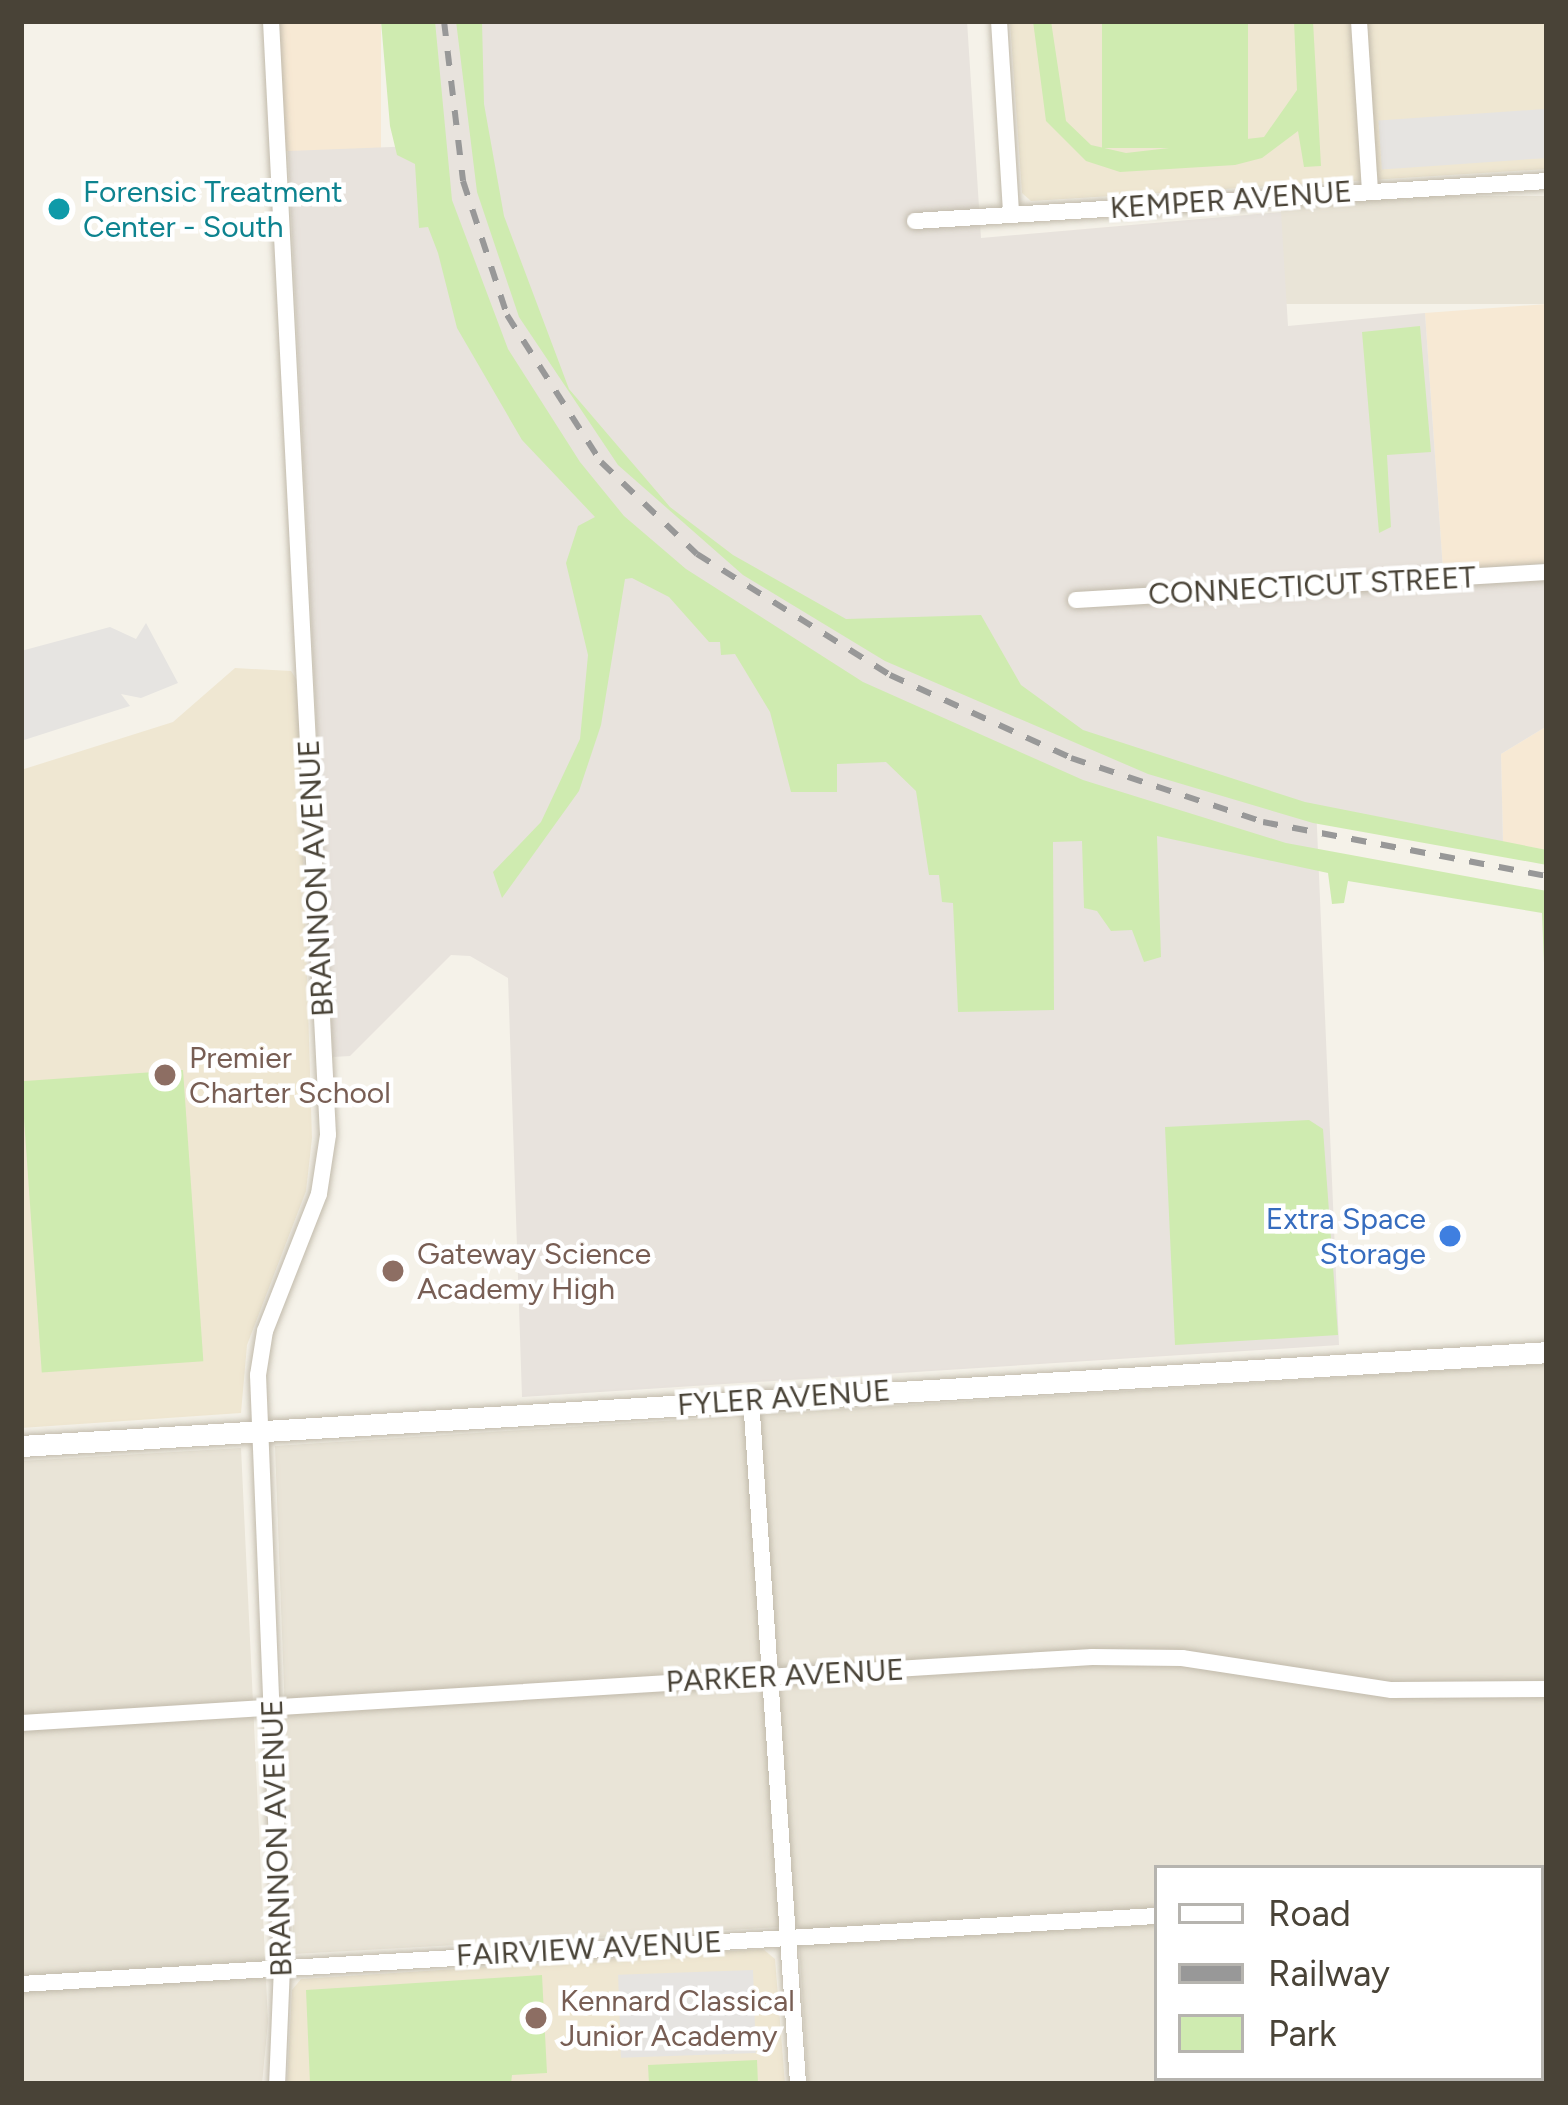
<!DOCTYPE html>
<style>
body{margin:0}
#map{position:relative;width:1568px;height:2105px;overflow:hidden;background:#f5f2e9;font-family:Figtree,sans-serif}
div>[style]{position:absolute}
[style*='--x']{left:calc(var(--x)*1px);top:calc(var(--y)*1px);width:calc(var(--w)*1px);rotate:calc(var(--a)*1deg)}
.residential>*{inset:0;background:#e9e4d7;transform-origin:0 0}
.commercial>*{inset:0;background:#f7e9d4;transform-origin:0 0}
.industrial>*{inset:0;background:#e8e3dd}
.education>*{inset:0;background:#efe7d2}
.green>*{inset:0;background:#cfebb0;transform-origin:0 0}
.parking>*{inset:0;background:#e6e4e1;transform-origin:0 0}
.roads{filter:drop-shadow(0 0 3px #c1baab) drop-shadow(0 0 3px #c1baab)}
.minor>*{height:16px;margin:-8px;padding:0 8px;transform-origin:8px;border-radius:8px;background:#fff}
.tertiary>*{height:21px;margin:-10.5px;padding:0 10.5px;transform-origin:10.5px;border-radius:10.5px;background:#fff}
.rail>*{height:6px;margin-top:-3px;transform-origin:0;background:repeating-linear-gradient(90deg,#989898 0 15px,transparent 0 30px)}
.dots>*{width:33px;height:33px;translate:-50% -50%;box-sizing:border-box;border:6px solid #fff;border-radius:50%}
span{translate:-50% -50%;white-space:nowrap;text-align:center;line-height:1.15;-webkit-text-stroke:9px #fff;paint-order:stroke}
.culture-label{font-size:30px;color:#0d838f}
.left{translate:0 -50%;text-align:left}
.street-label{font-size:30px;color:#494337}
.education-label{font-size:30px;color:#785e54}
.shop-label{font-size:30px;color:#366cbe}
.right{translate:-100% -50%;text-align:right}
.frame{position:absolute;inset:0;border:24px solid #494337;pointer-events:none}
.legend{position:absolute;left:1154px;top:1865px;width:390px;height:216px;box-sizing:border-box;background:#fff;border:3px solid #b6b4af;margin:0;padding:15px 21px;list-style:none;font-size:36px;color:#494337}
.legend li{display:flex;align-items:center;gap:24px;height:60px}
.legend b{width:60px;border:3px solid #b6b4af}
</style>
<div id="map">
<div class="residential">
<i style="left:1547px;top:196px;width:108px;height:266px;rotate:90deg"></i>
<i style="clip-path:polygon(evenodd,1547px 1364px,1547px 2084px,808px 2084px,798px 1926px,294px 1954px,275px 1446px,1547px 1364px,1157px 1868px,1541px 1868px,1541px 2078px,1157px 2078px,1157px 1868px)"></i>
<i style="clip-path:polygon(241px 1448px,268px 2022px,262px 2084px,21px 2084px,21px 1461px)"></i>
</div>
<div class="commercial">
<i style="left:280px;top:21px;width:101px;height:130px"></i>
<i style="clip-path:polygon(1547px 304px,1547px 563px,1443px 570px,1425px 313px)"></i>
<i style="clip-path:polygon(1547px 726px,1547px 850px,1503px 842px,1501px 754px)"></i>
</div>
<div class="industrial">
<i style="clip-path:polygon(433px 21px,967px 21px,981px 238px,1281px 212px,1288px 326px,1425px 313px,1443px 570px,1547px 563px,1547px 726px,1501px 754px,1503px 842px,1316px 805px,1339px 1345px,522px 1397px,508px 978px,470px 956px,451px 955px,350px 1056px,333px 1057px,288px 151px,443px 145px)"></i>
</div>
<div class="education">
<i style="clip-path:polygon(1010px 21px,1547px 21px,1547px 169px,1031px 201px,1022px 193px)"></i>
<i style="clip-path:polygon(235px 668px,291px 671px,298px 682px,312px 1138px,306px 1191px,247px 1345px,241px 1413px,21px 1428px,21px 770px,173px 722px)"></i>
<i style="clip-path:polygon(763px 1949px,775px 1959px,785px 2084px,287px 2084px,292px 1990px,301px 1979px)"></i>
</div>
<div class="green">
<i style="clip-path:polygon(381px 21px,435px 21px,452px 200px,508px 349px,580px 462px,624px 516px,686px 569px,863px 682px,1083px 780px,1286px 843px,1547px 891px,1547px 1038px,1542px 913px,1348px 881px,1344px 903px,1332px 904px,1328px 873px,1157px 836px,1161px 957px,1144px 962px,1132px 930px,1111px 931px,1097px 911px,1084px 908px,1082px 841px,1053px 842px,1054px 1010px,958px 1012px,953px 903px,942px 902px,939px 875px,929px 875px,916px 791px,886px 762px,837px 764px,837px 792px,791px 792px,770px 712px,735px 654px,721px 655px,720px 642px,709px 642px,669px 597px,632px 578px,625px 579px,601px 725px,579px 791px,502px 898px,493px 872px,541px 822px,580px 739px,588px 655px,566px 563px,578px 526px,595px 517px,522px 440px,457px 328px,438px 253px,428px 227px,419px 228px,415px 164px,397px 155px,390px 126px)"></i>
<i style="clip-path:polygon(456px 21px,482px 21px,484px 104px,504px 216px,569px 389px,670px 507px,733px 555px,846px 619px,981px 615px,1021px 685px,1083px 730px,1305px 802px,1547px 850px,1547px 865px,1313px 823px,1148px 774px,885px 661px,743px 575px,618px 465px,519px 317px,477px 192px)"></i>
<i style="clip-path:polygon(1033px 21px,1051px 21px,1066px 121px,1091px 145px,1126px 153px,1264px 137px,1297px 90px,1294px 21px,1313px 21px,1321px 166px,1304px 167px,1298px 131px,1262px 158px,1235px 165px,1120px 172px,1086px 161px,1046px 121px)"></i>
<i style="left:1102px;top:21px;width:146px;height:127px"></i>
<i style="clip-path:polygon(1420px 326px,1431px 452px,1387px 455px,1391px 527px,1379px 533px,1362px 332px)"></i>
<i style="left:183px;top:1070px;width:292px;height:162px;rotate:86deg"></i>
<i style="clip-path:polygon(1309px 1120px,1323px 1129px,1338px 1335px,1175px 1345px,1165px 1127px)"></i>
<i style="clip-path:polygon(542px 1975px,547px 2073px,512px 2075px,511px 2084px,310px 2084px,306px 1990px)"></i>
<i style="clip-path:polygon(757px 2060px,758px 2084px,649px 2084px,648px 2065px)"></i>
</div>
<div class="parking">
<i style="left:1544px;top:109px;width:49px;height:166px;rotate:86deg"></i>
<i style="clip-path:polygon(146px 623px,178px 683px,141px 698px,121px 694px,130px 706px,21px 741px,21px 651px,110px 627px,136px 639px)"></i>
<i style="left:753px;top:1970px;width:83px;height:135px;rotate:88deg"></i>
</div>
<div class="roads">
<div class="minor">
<i style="--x:271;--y:21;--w:1115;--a:87.07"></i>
<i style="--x:328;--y:1135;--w:60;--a:98.7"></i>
<i style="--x:319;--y:1194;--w:147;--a:111.5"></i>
<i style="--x:265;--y:1331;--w:45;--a:99"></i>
<i style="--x:258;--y:1375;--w:592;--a:87.68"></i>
<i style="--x:282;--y:1967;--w:117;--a:92.4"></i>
<i style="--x:999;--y:21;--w:193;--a:86.4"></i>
<i style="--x:1359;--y:21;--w:170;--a:86.3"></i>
<i style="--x:915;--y:221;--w:633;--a:-3.62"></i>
<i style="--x:1076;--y:600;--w:472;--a:-3.4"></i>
<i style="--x:751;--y:1399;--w:687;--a:86.07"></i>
<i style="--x:21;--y:1723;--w:1073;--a:-3.53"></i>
<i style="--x:1092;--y:1657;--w:90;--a:0.6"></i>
<i style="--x:1182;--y:1658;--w:212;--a:8.7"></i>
<i style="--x:1392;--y:1690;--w:155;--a:-0.4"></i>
<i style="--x:1541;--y:1973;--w:6;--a:0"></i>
<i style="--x:21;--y:1984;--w:1138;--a:-3.43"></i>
</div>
<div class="tertiary">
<i style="--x:21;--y:1446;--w:1529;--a:-3.52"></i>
</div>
</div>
<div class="rail">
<i style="--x:444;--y:21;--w:161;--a:83.2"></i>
<i style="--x:463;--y:181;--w:141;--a:71.8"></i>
<i style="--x:507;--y:315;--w:174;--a:57.4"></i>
<i style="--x:601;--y:462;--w:133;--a:43.8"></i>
<i style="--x:697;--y:554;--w:228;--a:32.1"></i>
<i style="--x:890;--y:675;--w:199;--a:24.6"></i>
<i style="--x:1071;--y:758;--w:202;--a:18.4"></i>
<i style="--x:1263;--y:822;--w:289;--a:10.8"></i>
</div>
<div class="dots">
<i style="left:59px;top:209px;background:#0f9aa8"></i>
<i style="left:165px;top:1075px;background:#8d6e63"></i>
<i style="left:1450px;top:1236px;background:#3f7fe0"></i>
<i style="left:393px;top:1271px;background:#8d6e63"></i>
<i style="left:536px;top:2018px;background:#8d6e63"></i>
</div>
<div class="culture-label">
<span class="left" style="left:83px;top:209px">Forensic Treatment<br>Center - South</span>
</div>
<div class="street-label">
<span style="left:1231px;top:200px;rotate:-4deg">KEMPER AVENUE</span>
<span style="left:1312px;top:586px;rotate:-3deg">CONNECTICUT STREET</span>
<span style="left:316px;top:878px;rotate:-93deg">BRANNON AVENUE</span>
<span style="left:784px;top:1398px;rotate:-4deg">FYLER AVENUE</span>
<span style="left:785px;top:1676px;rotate:-3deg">PARKER AVENUE</span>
<span style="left:277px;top:1838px;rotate:-92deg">BRANNON AVENUE</span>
<span style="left:589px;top:1949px;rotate:-3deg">FAIRVIEW AVENUE</span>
</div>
<div class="education-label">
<span class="left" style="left:189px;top:1075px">Premier<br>Charter School</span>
<span class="left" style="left:417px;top:1271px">Gateway Science<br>Academy High</span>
<span class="left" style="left:560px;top:2018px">Kennard Classical<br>Junior Academy</span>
</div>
<div class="shop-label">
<span class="right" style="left:1426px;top:1236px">Extra Space<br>Storage</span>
</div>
<div class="frame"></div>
<ul class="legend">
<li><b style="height:15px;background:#fff"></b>Road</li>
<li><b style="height:15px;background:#989898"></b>Railway</li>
<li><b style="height:33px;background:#cfebb0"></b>Park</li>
</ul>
</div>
